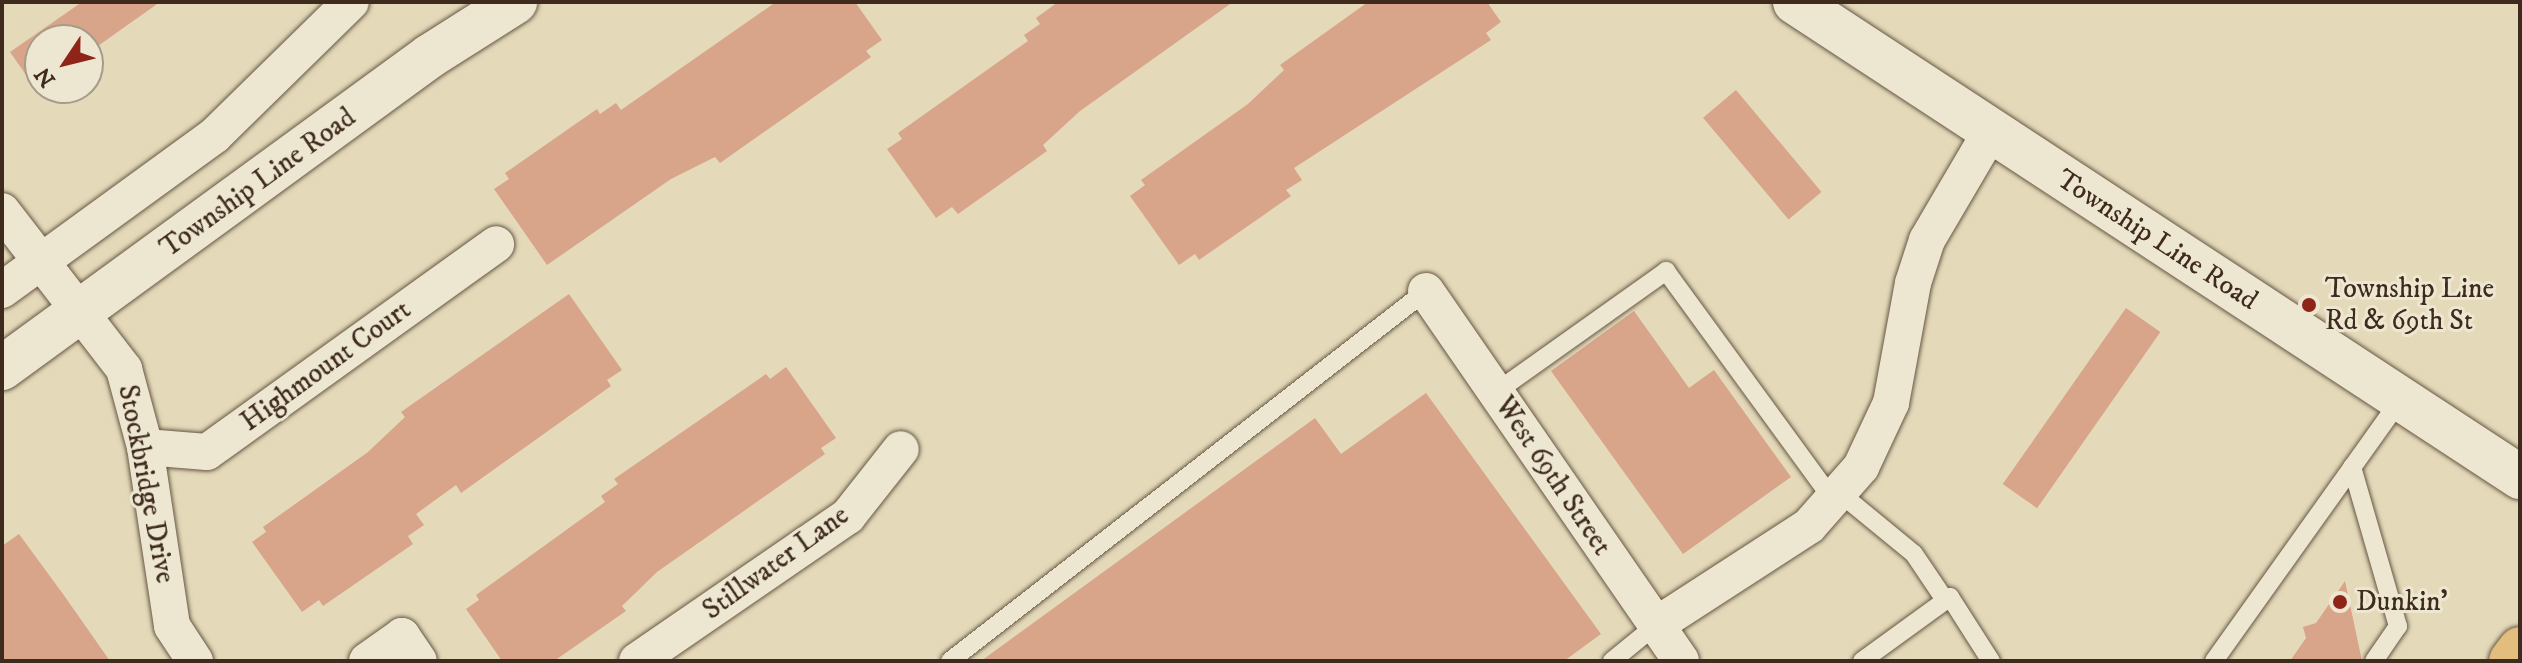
<!DOCTYPE html>
<style>
body{margin:0}
#map{position:relative;width:2522px;height:663px;overflow:hidden;background:#e4daba;font-family:"IM FELL DW Pica",serif}
div>[style]{position:absolute}
[style*='--x']{left:calc(var(--x)*1px);top:calc(var(--y)*1px);width:calc(var(--w)*1px);rotate:calc(var(--a)*1deg)}
.building>*{inset:0;background:#d8a48a;transform-origin:0 0}
.roads{filter:drop-shadow(0 0 2px #685744) drop-shadow(0 0 2px #685744)}
.lane>*{height:18px;margin:-9px;padding:0 9px;transform-origin:9px;border-radius:9px;background:#ede7d2}
.street>*{height:36px;margin:-18px;padding:0 18px;transform-origin:18px;border-radius:18px;background:#ede7d2}
.secondary>*{height:44px;margin:-22px;padding:0 22px;transform-origin:22px;border-radius:22px;background:#ede7d2}
.primary>*{height:44px;margin:-22px;padding:0 22px;transform-origin:22px;border-radius:22px;background:#e2bd7d}
.dots>*{width:22px;height:22px;translate:-50% -50%;box-sizing:border-box;border:4px solid #ede7d2;border-radius:50%}
span{translate:-50% -50%;white-space:nowrap;text-align:center;line-height:1.15;-webkit-text-stroke:6px #ede7d2;paint-order:stroke}
.street-label{font-size:28px;color:#3f2b1d}
.poi-label{font-size:28px;color:#3f2b1d}
.left{translate:0 -50%;text-align:left}
.frame{position:absolute;inset:0;border:4px solid #3f2b1d;pointer-events:none}
.north{position:absolute;left:24px;top:24px;width:80px;height:80px;box-sizing:border-box;background:#ede7d2;border:2px solid #a79c8a;border-radius:50%;rotate:235deg;font-size:22px;font-weight:700;line-height:32px;text-align:center;color:#3f2b1d}
.north::after{content:'';display:block;margin:auto;width:28px;height:36px;background:#8f2418;clip-path:polygon(50% 0,100% 100%,50% 72%,0 100%)}
</style>
<div id="map">
<div class="building">
<i style="clip-path:polygon(82px 2px,160px 2px,88px 53px,88px 40px,40px 40px,36px 89px,10px 52px)"></i>
<i style="clip-path:polygon(776px 2px,855px 2px,882px 40px,866px 51px,871px 57px,720px 163px,715px 157px,671px 179px,547px 265px,494px 189px,509px 179px,505px 173px,597px 109px,600px 114px,616px 103px,621px 110px)"></i>
<i style="clip-path:polygon(1058px 2px,1233px 2px,1080px 111px,1043px 145px,1047px 151px,958px 214px,952px 207px,936px 218px,887px 149px,902px 139px,898px 133px,1028px 41px,1024px 35px,1040px 24px,1036px 18px)"></i>
<i style="clip-path:polygon(1368px 2px,1487px 2px,1501px 22px,1486px 33px,1491px 40px,1294px 168px,1302px 180px,1286px 190px,1291px 196px,1199px 260px,1195px 254px,1179px 265px,1130px 196px,1145px 185px,1141px 180px,1248px 104px,1284px 70px,1280px 65px)"></i>
<i style="left:1736px;top:90px;width:133px;height:43px;rotate:50deg"></i>
<i style="clip-path:polygon(569px 294px,622px 370px,607px 380px,611px 386px,461px 493px,456px 485px,416px 514px,424px 525px,408px 536px,413px 544px,323px 606px,319px 600px,302px 612px,252px 542px,266px 532px,263px 527px,368px 452px,405px 417px,401px 412px)"></i>
<i style="left:2126px;top:308px;width:42px;height:215px;rotate:35deg"></i>
<i style="clip-path:polygon(1634px 311px,1689px 388px,1714px 370px,1791px 477px,1683px 554px,1551px 371px)"></i>
<i style="clip-path:polygon(786px 367px,836px 438px,821px 448px,825px 454px,657px 572px,622px 606px,626px 611px,554px 661px,502px 661px,466px 609px,479px 600px,476px 595px,605px 502px,601px 496px,618px 484px,614px 479px,766px 374px,770px 379px)"></i>
<i style="clip-path:polygon(1426px 393px,1601px 634px,1564px 661px,981px 661px,1315px 418px,1341px 454px)"></i>
<i style="clip-path:polygon(19px 534px,63px 594px,110px 661px,2px 661px,2px 546px)"></i>
<i style="clip-path:polygon(2345px 581px,2362px 661px,2290px 661px,2306px 638px,2303px 627px,2316px 623px)"></i>
</div>
<div class="roads">
<div class="lane">
<i style="--x:1496;--y:392;--w:209;--a:-35.4"></i>
<i style="--x:1666;--y:271;--w:285;--a:53.9"></i>
<i style="--x:2352;--y:467;--w:166;--a:73.9"></i>
<i style="--x:2398;--y:626;--w:42;--a:124.4"></i>
<i style="--x:1841;--y:494;--w:94;--a:39.4"></i>
<i style="--x:1914;--y:554;--w:55;--a:56"></i>
<i style="--x:950;--y:661;--w:603;--a:-37.86"></i>
<i style="--x:1612;--y:661;--w:57;--a:-39.3"></i>
<i style="--x:1862;--y:661;--w:109;--a:-36"></i>
<i style="--x:1950;--y:597;--w:76;--a:57.4"></i>
<i style="--x:2214;--y:661;--w:320;--a:-54.5"></i>
</div>
<div class="street">
<i style="--x:2;--y:211;--w:200;--a:52.3"></i>
<i style="--x:124;--y:369;--w:81;--a:74.9"></i>
<i style="--x:145;--y:447;--w:181;--a:81.4"></i>
<i style="--x:172;--y:626;--w:42;--a:56.7"></i>
<i style="--x:2;--y:290;--w:263;--a:-36"></i>
<i style="--x:215;--y:135;--w:190;--a:-44.4"></i>
<i style="--x:1426;--y:291;--w:449;--a:55.4"></i>
<i style="--x:145;--y:447;--w:62;--a:4.6"></i>
<i style="--x:207;--y:452;--w:356;--a:-35.7"></i>
<i style="--x:1656;--y:625;--w:182;--a:-32.9"></i>
<i style="--x:1809;--y:526;--w:79;--a:-48.6"></i>
<i style="--x:1861;--y:467;--w:71;--a:-64.9"></i>
<i style="--x:1891;--y:403;--w:122;--a:-79.6"></i>
<i style="--x:1913;--y:283;--w:45;--a:-72"></i>
<i style="--x:1927;--y:240;--w:126;--a:-59.6"></i>
<i style="--x:367;--y:661;--w:43;--a:-35.5"></i>
<i style="--x:402;--y:636;--w:30;--a:56"></i>
<i style="--x:637;--y:661;--w:256;--a:-34.5"></i>
<i style="--x:848;--y:516;--w:85;--a:-51.7"></i>
</div>
<div class="secondary">
<i style="--x:1795;--y:2;--w:867;--a:33.23"></i>
<i style="--x:2;--y:368;--w:530;--a:-36.09"></i>
<i style="--x:430;--y:56;--w:101;--a:-32.4"></i>
</div>
<div class="primary">
<i style="--x:2511;--y:661;--w:15;--a:-53"></i>
</div>
</div>
<div class="dots">
<i style="left:2309px;top:305px;background:#8f2418"></i>
<i style="left:2340px;top:602px;background:#8f2418"></i>
</div>
<div class="street-label">
<span style="left:258px;top:183px;rotate:-36deg">Township Line Road</span>
<span style="left:2157px;top:240px;rotate:33deg">Township Line Road</span>
<span style="left:326px;top:366px;rotate:-36deg">Highmount Court</span>
<span style="left:1553px;top:476px;rotate:56deg">West 69th Street</span>
<span style="left:146px;top:484px;rotate:79deg">Stockbridge Drive</span>
<span style="left:776px;top:563px;rotate:-36deg">Stillwater Lane</span>
</div>
<div class="poi-label">
<span class="left" style="left:2325px;top:305px">Township Line<br>Rd &amp; 69th St</span>
<span class="left" style="left:2356px;top:602px">Dunkin'</span>
</div>
<div class="frame"></div>
<div class="north">N</div>
</div>
